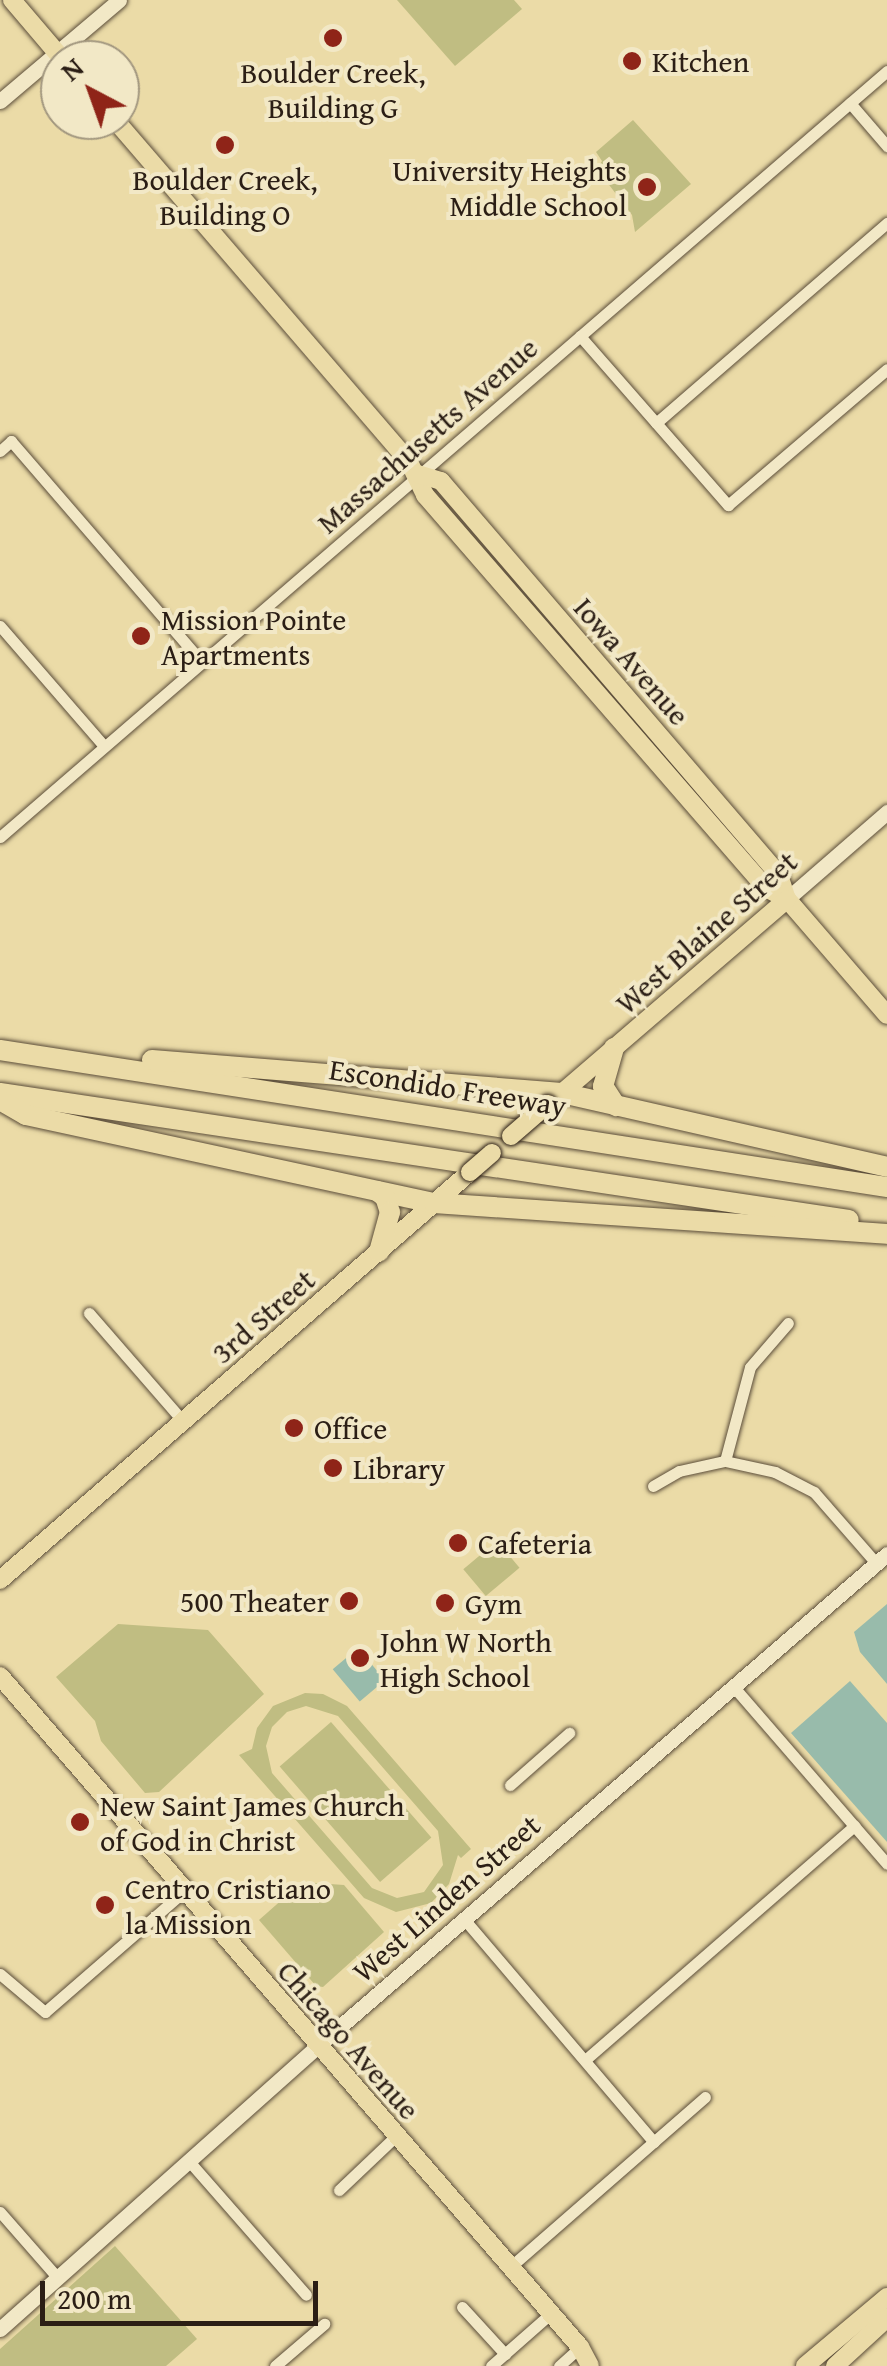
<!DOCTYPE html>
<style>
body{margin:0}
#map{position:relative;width:887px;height:2366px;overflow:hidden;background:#ebdba7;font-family:"Gentium Book Plus",serif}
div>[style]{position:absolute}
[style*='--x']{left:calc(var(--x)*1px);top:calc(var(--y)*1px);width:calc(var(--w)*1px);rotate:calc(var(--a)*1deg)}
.green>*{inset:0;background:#c0bd82;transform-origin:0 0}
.water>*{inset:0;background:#98bbab;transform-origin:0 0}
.roads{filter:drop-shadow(0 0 2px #5b4d3a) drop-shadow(0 0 2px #5b4d3a)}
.street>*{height:11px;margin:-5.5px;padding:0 5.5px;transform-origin:5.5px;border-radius:5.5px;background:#f2e8c6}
.secondary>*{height:15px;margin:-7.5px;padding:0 7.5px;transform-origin:7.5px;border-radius:7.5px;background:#f2e8c6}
.primary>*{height:18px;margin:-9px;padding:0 9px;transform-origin:9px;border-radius:9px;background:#ebdba7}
.highway>*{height:20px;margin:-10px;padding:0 10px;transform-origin:10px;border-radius:10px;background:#ebdba7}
.bridges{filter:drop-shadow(0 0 2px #2b1e15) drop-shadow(0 0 2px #2b1e15)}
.primary-bridge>*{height:18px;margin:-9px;padding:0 9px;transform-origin:9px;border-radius:9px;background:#ebdba7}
.dots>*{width:28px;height:28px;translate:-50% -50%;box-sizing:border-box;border:5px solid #f2e8c6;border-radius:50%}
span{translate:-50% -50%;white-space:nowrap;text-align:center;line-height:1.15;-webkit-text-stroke:8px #f2e8c6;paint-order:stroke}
.poi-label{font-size:30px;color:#2b1e15}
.left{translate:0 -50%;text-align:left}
.right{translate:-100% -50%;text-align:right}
.street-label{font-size:30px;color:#2b1e15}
.north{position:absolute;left:40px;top:40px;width:100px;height:100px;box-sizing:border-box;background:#f2e8c6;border:2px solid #a2977f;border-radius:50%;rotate:319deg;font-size:28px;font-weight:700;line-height:40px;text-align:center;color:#2b1e15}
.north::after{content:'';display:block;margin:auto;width:35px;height:45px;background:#8f2418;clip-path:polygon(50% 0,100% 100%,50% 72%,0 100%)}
.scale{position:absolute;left:40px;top:2281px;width:278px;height:45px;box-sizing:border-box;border:5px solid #2b1e15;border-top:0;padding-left:12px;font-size:30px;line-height:35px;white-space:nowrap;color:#2b1e15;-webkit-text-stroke:8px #f2e8c6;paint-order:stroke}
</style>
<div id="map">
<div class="green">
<i style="clip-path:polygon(397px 0,514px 0,522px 9px,455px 66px)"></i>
<i style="clip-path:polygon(633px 120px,691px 184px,635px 232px,632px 215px,597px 169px,602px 161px,596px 152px)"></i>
<i style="left:497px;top:1541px;width:35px;height:44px;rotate:50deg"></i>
<i style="clip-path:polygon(118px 1624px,208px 1630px,264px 1694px,159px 1792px,145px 1793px,101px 1741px,95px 1721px,56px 1677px)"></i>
<i style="clip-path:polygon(evenodd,305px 1693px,323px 1694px,347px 1706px,471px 1849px,461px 1858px,458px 1855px,449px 1884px,431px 1903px,396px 1912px,364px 1898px,239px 1755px,252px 1749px,257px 1728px,273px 1706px,305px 1693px,306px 1706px,338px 1716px,438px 1831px,443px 1865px,424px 1892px,397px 1898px,372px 1888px,272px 1773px,266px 1746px,272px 1727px,287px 1712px,306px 1706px)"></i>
<i style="left:331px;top:1722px;width:153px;height:68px;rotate:49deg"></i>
<i style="clip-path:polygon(302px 1882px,344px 1885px,384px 1932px,323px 1987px,316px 1986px,259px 1920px)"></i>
<i style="clip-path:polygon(115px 2246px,197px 2339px,166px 2366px,0 2366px,0 2349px)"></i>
</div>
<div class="water">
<i style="clip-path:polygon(887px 1604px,887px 1684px,860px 1652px,854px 1632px)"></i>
<i style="left:358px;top:1648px;width:42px;height:33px;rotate:50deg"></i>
<i style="clip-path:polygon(850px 1681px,887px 1723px,887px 1842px,791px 1733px)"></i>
</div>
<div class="roads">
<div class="street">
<i style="--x:850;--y:103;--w:57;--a:49.3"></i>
<i style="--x:580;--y:336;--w:225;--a:48.8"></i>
<i style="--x:728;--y:505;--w:209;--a:-40.5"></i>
<i style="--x:656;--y:423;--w:306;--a:-40.9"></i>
<i style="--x:0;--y:451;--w:15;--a:-42"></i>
<i style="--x:11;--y:441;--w:292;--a:49.2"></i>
<i style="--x:0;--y:626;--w:159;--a:49.1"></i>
<i style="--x:0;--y:837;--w:1172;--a:-40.81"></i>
<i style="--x:89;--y:1313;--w:143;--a:49"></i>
<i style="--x:725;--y:1461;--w:97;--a:-75.1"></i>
<i style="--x:750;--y:1367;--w:58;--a:-49.2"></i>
<i style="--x:653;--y:1486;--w:30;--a:-30"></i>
<i style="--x:679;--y:1471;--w:47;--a:-12.3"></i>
<i style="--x:725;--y:1461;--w:51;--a:12.4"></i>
<i style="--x:775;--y:1472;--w:44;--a:27.1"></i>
<i style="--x:814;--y:1492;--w:94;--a:48.9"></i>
<i style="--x:733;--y:1686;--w:235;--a:49.1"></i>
<i style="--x:510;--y:1785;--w:79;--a:-41.4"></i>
<i style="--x:464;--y:1919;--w:293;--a:49.6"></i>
<i style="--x:0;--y:1974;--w:59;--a:40.2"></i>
<i style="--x:45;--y:2012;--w:184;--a:-41"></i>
<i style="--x:585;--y:2060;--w:357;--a:-41"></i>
<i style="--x:188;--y:2160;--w:179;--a:48.8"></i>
<i style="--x:339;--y:2190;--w:79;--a:-43.5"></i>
<i style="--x:0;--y:2212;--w:86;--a:48.8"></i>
<i style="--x:509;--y:2268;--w:260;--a:-41.1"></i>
<i style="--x:462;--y:2307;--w:64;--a:47.5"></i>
<i style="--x:275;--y:2366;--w:65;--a:-40.6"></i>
<i style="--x:491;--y:2366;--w:79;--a:-41.4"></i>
<i style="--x:559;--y:2366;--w:28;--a:-42"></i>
</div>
<div class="secondary">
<i style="--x:0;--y:101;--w:156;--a:-40.3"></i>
<i style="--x:787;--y:899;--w:133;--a:-41"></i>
<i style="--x:0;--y:2329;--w:450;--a:-41.7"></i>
<i style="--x:336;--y:2030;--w:728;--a:-40.82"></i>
</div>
<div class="primary">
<i style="--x:12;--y:0;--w:79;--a:49.6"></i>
<i style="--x:115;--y:120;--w:451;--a:49.3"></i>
<i style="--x:409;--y:462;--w:37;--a:64"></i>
<i style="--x:425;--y:495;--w:520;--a:49.05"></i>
<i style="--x:766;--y:888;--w:24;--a:28"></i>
<i style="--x:787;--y:899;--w:153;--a:49.2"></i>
<i style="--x:418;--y:474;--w:24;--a:17"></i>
<i style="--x:441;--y:481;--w:519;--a:49.37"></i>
<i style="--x:779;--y:875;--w:25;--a:72"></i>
<i style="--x:556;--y:1098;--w:305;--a:-40.7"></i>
<i style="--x:0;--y:1580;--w:622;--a:-40.96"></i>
<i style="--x:0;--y:1676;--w:887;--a:49.16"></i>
<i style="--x:580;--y:2347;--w:21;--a:62"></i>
<i style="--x:805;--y:2366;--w:107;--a:-40.1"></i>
<i style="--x:835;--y:2366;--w:71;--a:-42.7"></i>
</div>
<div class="highway">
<i style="--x:614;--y:1048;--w:40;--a:106"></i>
<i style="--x:603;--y:1086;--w:24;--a:57"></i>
<i style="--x:0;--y:1050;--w:898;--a:8.78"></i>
<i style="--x:152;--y:1060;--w:411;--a:4.6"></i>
<i style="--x:562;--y:1093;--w:333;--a:12.8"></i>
<i style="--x:0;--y:1093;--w:858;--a:8.51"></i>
<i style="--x:0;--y:1100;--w:30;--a:30"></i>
<i style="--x:26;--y:1115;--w:417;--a:12.2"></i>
<i style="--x:434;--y:1203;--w:454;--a:3.9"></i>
<i style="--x:377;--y:1191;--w:10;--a:37"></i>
<i style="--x:385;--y:1197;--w:16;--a:72"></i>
<i style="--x:390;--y:1212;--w:41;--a:105.4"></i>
</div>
</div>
<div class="bridges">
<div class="primary-bridge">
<i style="--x:511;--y:1136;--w:49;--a:-40.9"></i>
<i style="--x:470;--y:1172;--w:29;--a:-41"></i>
</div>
</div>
<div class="dots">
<i style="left:333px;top:38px;background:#8f2418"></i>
<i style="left:632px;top:61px;background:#8f2418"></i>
<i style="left:225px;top:145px;background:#8f2418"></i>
<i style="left:647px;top:187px;background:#8f2418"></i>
<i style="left:141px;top:636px;background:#8f2418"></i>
<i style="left:294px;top:1428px;background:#8f2418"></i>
<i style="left:333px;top:1468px;background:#8f2418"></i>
<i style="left:458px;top:1543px;background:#8f2418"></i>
<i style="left:349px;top:1601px;background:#8f2418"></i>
<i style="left:445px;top:1603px;background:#8f2418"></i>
<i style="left:360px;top:1658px;background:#8f2418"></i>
<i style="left:80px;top:1822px;background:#8f2418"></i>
<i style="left:105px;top:1905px;background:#8f2418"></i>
</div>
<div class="poi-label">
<span class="left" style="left:652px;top:61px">Kitchen</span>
<span style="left:333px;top:89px">Boulder Creek,<br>Building G</span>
<span class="right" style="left:627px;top:187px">University Heights<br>Middle School</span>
<span style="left:225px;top:196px">Boulder Creek,<br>Building O</span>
<span class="left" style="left:161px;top:636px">Mission Pointe<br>Apartments</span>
<span class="left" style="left:314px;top:1428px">Office</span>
<span class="left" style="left:353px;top:1468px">Library</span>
<span class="left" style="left:478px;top:1543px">Cafeteria</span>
<span class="right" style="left:329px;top:1601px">500 Theater</span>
<span class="left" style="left:465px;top:1603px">Gym</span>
<span class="left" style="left:380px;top:1658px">John W North<br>High School</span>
<span class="left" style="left:100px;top:1822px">New Saint James Church<br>of God in Christ</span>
<span class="left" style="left:125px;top:1905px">Centro Cristiano<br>la Mission</span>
</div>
<div class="street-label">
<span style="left:427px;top:435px;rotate:-41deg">Massachusetts Avenue</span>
<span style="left:632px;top:661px;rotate:49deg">Iowa Avenue</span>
<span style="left:706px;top:932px;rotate:-41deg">West Blaine Street</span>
<span style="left:448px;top:1087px;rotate:9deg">Escondido Freeway</span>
<span style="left:263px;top:1316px;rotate:-41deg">3rd Street</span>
<span style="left:446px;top:1898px;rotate:-41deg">West Linden Street</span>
<span style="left:349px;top:2040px;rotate:49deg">Chicago Avenue</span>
</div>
<div class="north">N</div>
<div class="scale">200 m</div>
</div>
